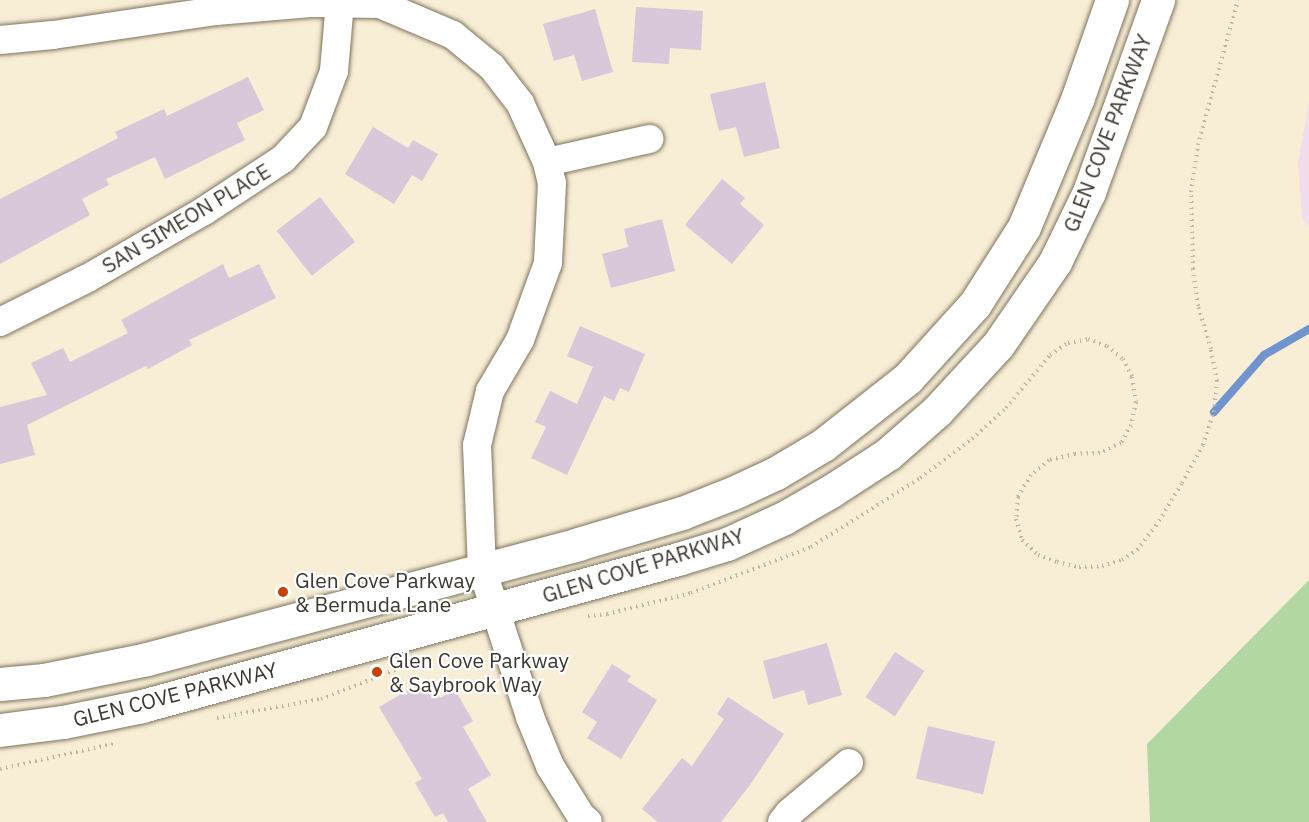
<!DOCTYPE html>
<style>
body{margin:0}
#map{position:relative;width:1309px;height:822px;overflow:hidden;background:#f8edd5;font-family:"IBM Plex Sans",sans-serif}
div>[style]{position:absolute}
[style*='--x']{left:calc(var(--x)*1px);top:calc(var(--y)*1px);width:calc(var(--w)*1px);rotate:calc(var(--a)*1deg)}
.education>*{inset:0;background:#f1ddec}
.green>*{inset:0;background:#b2d7a3}
.stream>*{height:8px;margin:-4px;padding:0 4px;transform-origin:4px;border-radius:4px;background:#6f94cf}
.building>*{inset:0;background:#d9c7da;transform-origin:0 0}
.path>*{height:4px;margin-top:-2px;transform-origin:0;background:repeating-linear-gradient(90deg,#bfb6a2 0 1.5px,transparent 0 6px)}
.roads{filter:drop-shadow(0 0 2px #7d745e) drop-shadow(0 0 2px #7d745e)}
.street>*{height:28px;margin:-14px;padding:0 14px;transform-origin:14px;border-radius:14px;background:#fff}
.secondary>*{height:33px;margin:-16.5px;padding:0 16.5px;transform-origin:16.5px;border-radius:16.5px;background:#fff}
.dots>*{width:16px;height:16px;translate:-50% -50%;box-sizing:border-box;border:3px solid #fff;border-radius:50%}
span{translate:-50% -50%;white-space:nowrap;text-align:center;line-height:1.15;-webkit-text-stroke:4.5px #fff;paint-order:stroke}
.street-label{font-size:21px;color:#3c382e}
.poi-label{font-size:21px;color:#3c382e}
.left{translate:0 -50%;text-align:left}
</style>
<div id="map">
<div class="education">
<i style="clip-path:polygon(1309px 102px,1309px 226px,1302px 219px,1298px 163px)"></i>
</div>
<div class="green">
<i style="clip-path:polygon(1309px 580px,1309px 822px,1150px 822px,1147px 744px)"></i>
</div>
<div class="stream">
<i style="--x:1214;--y:412;--w:76;--a:-48.7"></i>
<i style="--x:1264;--y:355;--w:52;--a:-30"></i>
</div>
<div class="building">
<i style="clip-path:polygon(636px 7px,703px 11px,701px 50px,670px 48px,669px 64px,632px 62px)"></i>
<i style="clip-path:polygon(595px 9px,613px 72px,582px 81px,574px 55px,554px 61px,543px 24px)"></i>
<i style="clip-path:polygon(248px 77px,264px 110px,237px 123px,245px 140px,165px 179px,155px 157px,106px 179px,109px 185px,82px 199px,90px 215px,0 264px,0 199px,118px 138px,115px 132px,164px 109px,167px 116px)"></i>
<i style="clip-path:polygon(765px 82px,780px 148px,744px 157px,736px 127px,719px 131px,710px 94px)"></i>
<i style="clip-path:polygon(373px 127px,408px 148px,413px 140px,438px 154px,422px 181px,412px 175px,394px 204px,345px 174px)"></i>
<i style="clip-path:polygon(722px 179px,745px 198px,740px 204px,764px 225px,732px 264px,685px 225px)"></i>
<i style="left:320px;top:197px;width:57px;height:55px;rotate:52deg"></i>
<i style="clip-path:polygon(662px 219px,675px 271px,611px 288px,602px 254px,628px 247px,624px 229px)"></i>
<i style="clip-path:polygon(223px 264px,229px 278px,259px 264px,276px 298px,189px 340px,192px 345px,148px 369px,146px 366px,27px 425px,35px 455px,0 464px,0 407px,47px 395px,31px 363px,63px 348px,70px 362px,128px 333px,121px 320px)"></i>
<i style="clip-path:polygon(580px 326px,645px 354px,629px 392px,620px 388px,614px 401px,604px 396px,567px 475px,531px 458px,546px 427px,535px 422px,550px 391px,577px 404px,593px 367px,567px 356px)"></i>
<i style="clip-path:polygon(827px 643px,842px 695px,808px 705px,804px 690px,773px 699px,763px 661px)"></i>
<i style="left:895px;top:652px;width:35px;height:54px;rotate:33deg"></i>
<i style="clip-path:polygon(612px 664px,631px 676px,627px 681px,657px 700px,621px 759px,587px 738px,597px 722px,582px 712px)"></i>
<i style="clip-path:polygon(429px 678px,440px 698px,455px 690px,473px 721px,463px 727px,491px 775px,468px 789px,487px 822px,448px 822px,443px 813px,435px 817px,415px 783px,422px 779px,379px 707px)"></i>
<i style="clip-path:polygon(728px 697px,784px 734px,750px 785px,721px 822px,658px 822px,642px 809px,682px 758px,692px 766px,724px 719px,717px 714px)"></i>
<i style="left:928px;top:726px;width:69px;height:54px;rotate:13deg"></i>
</div>
<div class="path">
<i style="--x:588;--y:616;--w:19;--a:-6"></i>
<i style="--x:607;--y:614;--w:87;--a:-14"></i>
<i style="--x:691;--y:593;--w:129;--a:-21"></i>
<i style="--x:811;--y:547;--w:129;--a:-32.3"></i>
<i style="--x:920;--y:478;--w:65;--a:-36.9"></i>
<i style="--x:972;--y:439;--w:46;--a:-42.4"></i>
<i style="--x:1006;--y:408;--w:69;--a:-50.3"></i>
<i style="--x:1050;--y:355;--w:22;--a:-34"></i>
<i style="--x:1068;--y:343;--w:20;--a:-11"></i>
<i style="--x:1088;--y:339;--w:20;--a:20"></i>
<i style="--x:1107;--y:346;--w:21;--a:39"></i>
<i style="--x:1123;--y:359;--w:20;--a:63"></i>
<i style="--x:1132;--y:377;--w:25;--a:81"></i>
<i style="--x:1136;--y:402;--w:24;--a:102"></i>
<i style="--x:1131;--y:425;--w:21;--a:119"></i>
<i style="--x:1121;--y:443;--w:23;--a:155"></i>
<i style="--x:1100;--y:453;--w:25;--a:178"></i>
<i style="--x:1075;--y:454;--w:27;--a:167"></i>
<i style="--x:1049;--y:460;--w:23;--a:140"></i>
<i style="--x:1031;--y:475;--w:26;--a:121"></i>
<i style="--x:1018;--y:497;--w:22;--a:95"></i>
<i style="--x:1016;--y:519;--w:22;--a:74"></i>
<i style="--x:1022;--y:540;--w:22;--a:43"></i>
<i style="--x:1038;--y:555;--w:20;--a:20"></i>
<i style="--x:1057;--y:562;--w:23;--a:13"></i>
<i style="--x:1079;--y:567;--w:23;--a:-2"></i>
<i style="--x:1102;--y:566;--w:21;--a:-17"></i>
<i style="--x:1122;--y:560;--w:18;--a:-34"></i>
<i style="--x:1137;--y:550;--w:31;--a:-52"></i>
<i style="--x:1156;--y:526;--w:50;--a:-58.8"></i>
<i style="--x:1182;--y:483;--w:43;--a:-61.1"></i>
<i style="--x:1203;--y:445;--w:35;--a:-72"></i>
<i style="--x:1214;--y:412;--w:31;--a:-84"></i>
<i style="--x:1217;--y:381;--w:33;--a:-101"></i>
<i style="--x:1211;--y:349;--w:45;--a:-106.8"></i>
<i style="--x:1198;--y:306;--w:37;--a:-98"></i>
<i style="--x:1193;--y:269;--w:77;--a:-91.5"></i>
<i style="--x:1191;--y:192;--w:48;--a:-81.5"></i>
<i style="--x:1198;--y:145;--w:150;--a:-74.6"></i>
<i style="--x:217;--y:718;--w:106;--a:-10.4"></i>
<i style="--x:321;--y:699;--w:90;--a:-21.4"></i>
<i style="--x:0;--y:769;--w:116;--a:-12.5"></i>
</div>
<div class="roads">
<div class="street">
<i style="--x:0;--y:40;--w:53;--a:-5.4"></i>
<i style="--x:53;--y:35;--w:165;--a:-8.4"></i>
<i style="--x:216;--y:11;--w:95;--a:-4.8"></i>
<i style="--x:311;--y:3;--w:69;--a:0.8"></i>
<i style="--x:380;--y:4;--w:79;--a:23"></i>
<i style="--x:453;--y:35;--w:50;--a:39.4"></i>
<i style="--x:492;--y:67;--w:46;--a:52.1"></i>
<i style="--x:520;--y:103;--w:65;--a:65.4"></i>
<i style="--x:547;--y:162;--w:22;--a:77"></i>
<i style="--x:552;--y:183;--w:80;--a:92.9"></i>
<i style="--x:548;--y:263;--w:82;--a:110"></i>
<i style="--x:520;--y:340;--w:59;--a:120.5"></i>
<i style="--x:490;--y:391;--w:56;--a:103.5"></i>
<i style="--x:477;--y:445;--w:124;--a:87.7"></i>
<i style="--x:482;--y:569;--w:156;--a:72"></i>
<i style="--x:530;--y:717;--w:53;--a:67.8"></i>
<i style="--x:550;--y:766;--w:59;--a:58.2"></i>
<i style="--x:581;--y:816;--w:9;--a:41"></i>
<i style="--x:547;--y:162;--w:105;--a:-12.7"></i>
<i style="--x:0;--y:322;--w:98;--a:-26.6"></i>
<i style="--x:88;--y:278;--w:134;--a:-30"></i>
<i style="--x:204;--y:211;--w:95;--a:-33.4"></i>
<i style="--x:283;--y:159;--w:44;--a:-46.8"></i>
<i style="--x:313;--y:127;--w:60;--a:-69.4"></i>
<i style="--x:334;--y:71;--w:68;--a:-85"></i>
<i style="--x:782;--y:822;--w:11;--a:-52"></i>
<i style="--x:789;--y:813;--w:78;--a:-39.8"></i>
</div>
<div class="secondary">
<i style="--x:0;--y:684;--w:44;--a:-5.2"></i>
<i style="--x:44;--y:680;--w:105;--a:-11.5"></i>
<i style="--x:147;--y:659;--w:446;--a:-14.9"></i>
<i style="--x:578;--y:544;--w:109;--a:-16.6"></i>
<i style="--x:682;--y:513;--w:55;--a:-21.4"></i>
<i style="--x:733;--y:493;--w:47;--a:-24.9"></i>
<i style="--x:776;--y:473;--w:55;--a:-30.8"></i>
<i style="--x:823;--y:445;--w:108;--a:-38.2"></i>
<i style="--x:908;--y:378;--w:100;--a:-47.8"></i>
<i style="--x:975;--y:304;--w:91;--a:-57.5"></i>
<i style="--x:1024;--y:227;--w:141;--a:-67.4"></i>
<i style="--x:1078;--y:97;--w:103;--a:-70.7"></i>
<i style="--x:0;--y:730;--w:64;--a:-7.2"></i>
<i style="--x:63;--y:722;--w:81;--a:-11.4"></i>
<i style="--x:142;--y:706;--w:556;--a:-15.34"></i>
<i style="--x:678;--y:559;--w:51;--a:-17"></i>
<i style="--x:727;--y:544;--w:63;--a:-24.5"></i>
<i style="--x:784;--y:518;--w:54;--a:-29.9"></i>
<i style="--x:831;--y:491;--w:68;--a:-33"></i>
<i style="--x:888;--y:454;--w:65;--a:-41.3"></i>
<i style="--x:937;--y:411;--w:90;--a:-47.3"></i>
<i style="--x:998;--y:345;--w:101;--a:-55.5"></i>
<i style="--x:1055;--y:262;--w:78;--a:-64.1"></i>
<i style="--x:1089;--y:192;--w:204;--a:-70.2"></i>
</div>
</div>
<div class="dots">
<i style="left:283px;top:592px;background:#c74200"></i>
<i style="left:377px;top:672px;background:#c74200"></i>
</div>
<div class="street-label">
<span style="left:1107px;top:133px;rotate:-69deg">GLEN COVE PARKWAY</span>
<span style="left:186px;top:218px;rotate:-31deg">SAN SIMEON PLACE</span>
<span style="left:643px;top:565px;rotate:-17deg">GLEN COVE PARKWAY</span>
<span style="left:175px;top:694px;rotate:-14deg">GLEN COVE PARKWAY</span>
</div>
<div class="poi-label">
<span class="left" style="left:295px;top:592px">Glen Cove Parkway<br>&amp; Bermuda Lane</span>
<span class="left" style="left:389px;top:672px">Glen Cove Parkway<br>&amp; Saybrook Way</span>
</div>
</div>
